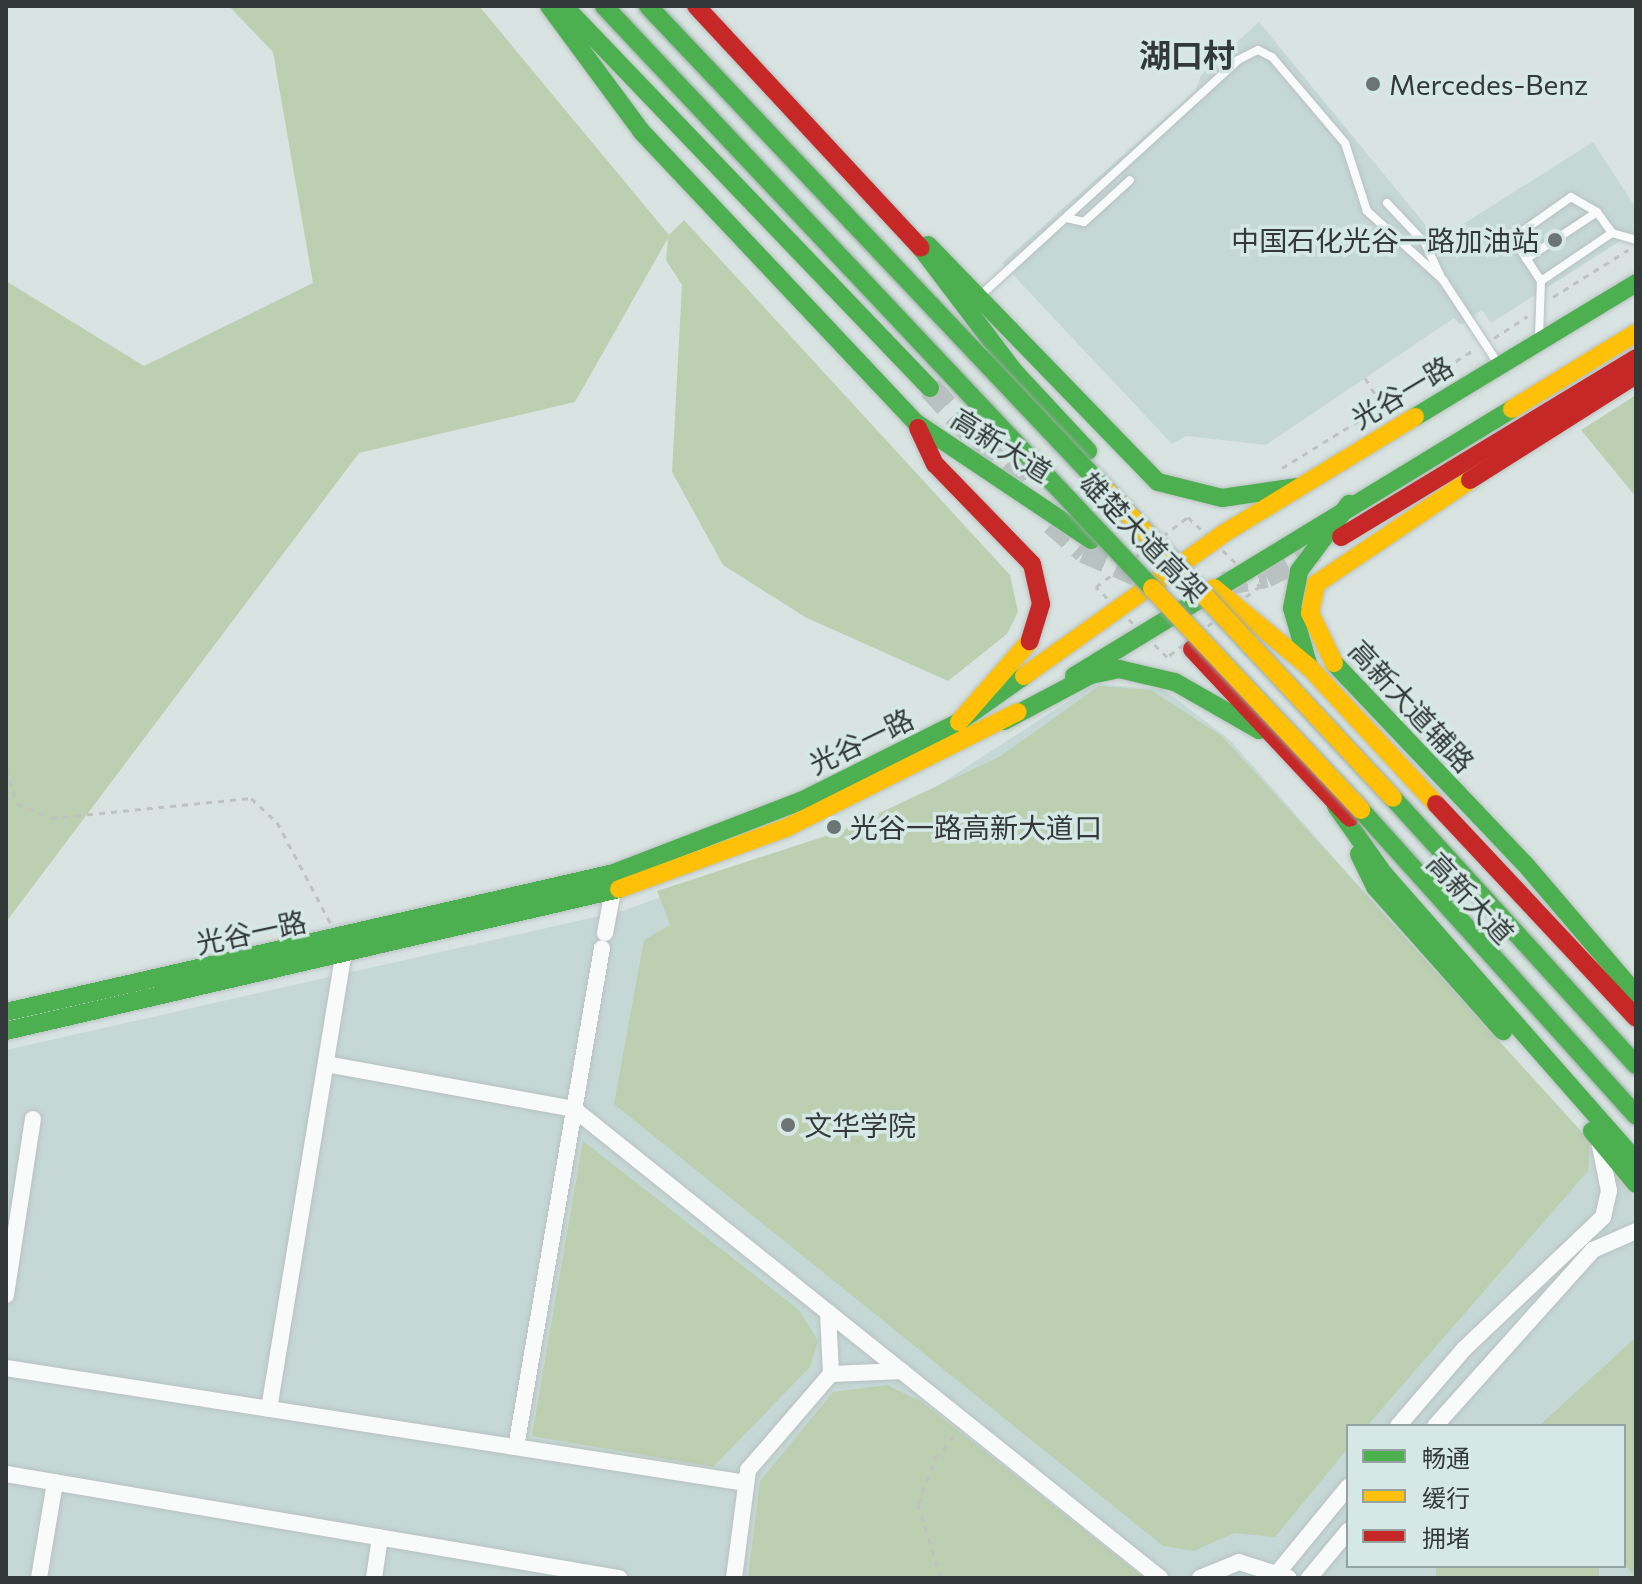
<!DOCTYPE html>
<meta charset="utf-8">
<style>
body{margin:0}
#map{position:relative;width:1642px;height:1584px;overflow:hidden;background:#d9e4e2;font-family:Commissioner,"Noto Sans SC",sans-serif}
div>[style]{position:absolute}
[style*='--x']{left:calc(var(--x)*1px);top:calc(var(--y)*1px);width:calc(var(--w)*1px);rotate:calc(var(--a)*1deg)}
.built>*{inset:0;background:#c5d8d5}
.green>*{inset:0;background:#bccfb0;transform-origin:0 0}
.primary-tunnel>*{height:24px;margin-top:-12px;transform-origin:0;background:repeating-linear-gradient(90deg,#b8c2c0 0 24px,transparent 0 36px)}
.path>*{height:3px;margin-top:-1.5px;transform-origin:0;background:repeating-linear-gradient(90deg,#bec2c1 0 6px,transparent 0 12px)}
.roads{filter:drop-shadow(0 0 2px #b9c1c0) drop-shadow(0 0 2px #b9c1c0)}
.lane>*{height:8px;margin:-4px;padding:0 4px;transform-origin:4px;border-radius:4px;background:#f9fbfb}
.street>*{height:16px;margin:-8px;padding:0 8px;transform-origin:8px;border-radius:8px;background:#f9fbfb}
.fast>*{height:18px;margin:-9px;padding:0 9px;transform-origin:9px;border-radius:9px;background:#4caf50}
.slow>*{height:18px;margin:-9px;padding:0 9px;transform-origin:9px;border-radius:9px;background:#ffc107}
.jam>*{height:18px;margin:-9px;padding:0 9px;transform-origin:9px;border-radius:9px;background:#c62828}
.bridges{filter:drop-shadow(0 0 2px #9baaa4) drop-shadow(0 0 2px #9baaa4)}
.fast-bridge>*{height:18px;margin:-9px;padding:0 9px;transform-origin:9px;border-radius:9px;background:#4caf50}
.slow-bridge>*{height:18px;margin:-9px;padding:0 9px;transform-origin:9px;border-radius:9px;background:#ffc107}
.dots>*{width:22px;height:22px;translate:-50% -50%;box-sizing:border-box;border:4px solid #d5e8e5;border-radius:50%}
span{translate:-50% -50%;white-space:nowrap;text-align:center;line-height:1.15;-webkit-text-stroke:7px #d5e8e5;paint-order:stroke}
.poi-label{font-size:28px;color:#323938}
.left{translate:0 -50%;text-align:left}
.right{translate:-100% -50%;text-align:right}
.street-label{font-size:28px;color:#323938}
.quarter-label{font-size:32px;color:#323938;font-weight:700}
.frame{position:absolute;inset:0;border:8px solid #323938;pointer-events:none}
.legend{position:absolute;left:1346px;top:1424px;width:280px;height:144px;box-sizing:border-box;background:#d5e8e5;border:2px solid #94a2a0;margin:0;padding:10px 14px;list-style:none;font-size:24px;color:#323938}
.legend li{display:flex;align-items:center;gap:16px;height:40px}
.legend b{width:40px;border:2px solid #94a2a0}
</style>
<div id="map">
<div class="built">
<i style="clip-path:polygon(1259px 22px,1438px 240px,1593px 142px,1636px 208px,1636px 231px,1491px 323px,1482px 310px,1460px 325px,1454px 318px,1266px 445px,1186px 436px,1172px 444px,1002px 263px,1196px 90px,1201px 75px)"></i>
<i style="clip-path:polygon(evenodd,1095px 684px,1163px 689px,1230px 740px,1636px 1200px,1636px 1578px,6px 1578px,6px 1050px,622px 911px,897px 812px,1095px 684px,1348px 1426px,1624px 1426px,1624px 1566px,1348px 1566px,1348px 1426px)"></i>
</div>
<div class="green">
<i style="clip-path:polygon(229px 6px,479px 6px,669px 235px,684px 220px,1010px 575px,1018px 612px,1007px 634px,948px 681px,805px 617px,723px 565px,672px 472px,682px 285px,666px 260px,668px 238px,575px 402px,359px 453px,6px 922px,6px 281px,144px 366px,313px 283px,273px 52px)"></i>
<i style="clip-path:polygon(1636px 395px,1636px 497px,1581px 430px)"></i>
<i style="clip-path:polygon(1099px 686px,1151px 690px,1222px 736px,1590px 1141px,1588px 1171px,1367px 1426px,1348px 1426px,1348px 1448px,1275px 1537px,1234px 1533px,1194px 1551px,1163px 1546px,614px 1104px,644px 940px,670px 925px,657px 891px,841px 831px,999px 757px)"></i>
<i style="clip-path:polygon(583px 1141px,799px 1310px,818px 1341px,810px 1367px,713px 1467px,532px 1436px)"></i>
<i style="clip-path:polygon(1636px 1337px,1636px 1578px,1635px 1578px,1624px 1563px,1624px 1426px,1539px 1426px)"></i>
<i style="clip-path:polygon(887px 1385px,922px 1402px,1144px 1578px,748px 1578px,760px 1481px,833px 1392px)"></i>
<i style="left:1436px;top:1566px;width:163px;height:18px"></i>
</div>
<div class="primary-tunnel">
<i style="--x:930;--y:388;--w:134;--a:47.7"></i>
<i style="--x:1052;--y:523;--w:43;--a:41.2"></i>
<i style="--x:1084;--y:551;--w:57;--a:23.9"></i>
<i style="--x:1223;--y:584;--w:44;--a:-10.5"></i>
<i style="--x:1266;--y:576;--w:56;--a:-27.5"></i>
</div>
<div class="path">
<i style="--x:1553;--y:297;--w:89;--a:-32.1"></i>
<i style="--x:1494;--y:338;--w:40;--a:-32.9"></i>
<i style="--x:1365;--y:378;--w:26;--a:58"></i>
<i style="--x:1282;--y:468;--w:225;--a:-31.6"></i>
<i style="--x:1188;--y:517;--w:100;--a:43.8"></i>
<i style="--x:1260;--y:586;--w:117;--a:142.6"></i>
<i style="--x:1167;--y:657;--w:100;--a:-135.4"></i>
<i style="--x:1096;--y:587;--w:116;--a:-37.3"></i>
<i style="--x:6;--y:768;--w:37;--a:73"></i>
<i style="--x:17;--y:803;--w:37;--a:24"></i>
<i style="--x:51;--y:818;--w:201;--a:-5.7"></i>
<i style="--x:251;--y:798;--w:35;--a:43"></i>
<i style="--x:277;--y:822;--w:115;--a:62.1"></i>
<i style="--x:941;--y:1578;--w:77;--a:-107.3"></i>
<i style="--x:918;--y:1504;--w:48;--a:-69.3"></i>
<i style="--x:935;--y:1459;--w:33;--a:-51"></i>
</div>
<div class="roads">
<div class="lane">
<i style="--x:1387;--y:203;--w:55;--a:46.5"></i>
<i style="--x:1425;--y:243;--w:40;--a:65"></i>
<i style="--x:1067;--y:218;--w:17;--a:13"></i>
<i style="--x:1084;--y:222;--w:62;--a:-42.4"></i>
<i style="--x:1526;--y:259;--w:85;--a:-33.5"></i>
<i style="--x:1541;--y:281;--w:86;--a:-34.1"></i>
<i style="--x:982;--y:294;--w:347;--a:-42.4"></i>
<i style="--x:1238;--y:60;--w:22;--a:-27"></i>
<i style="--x:1258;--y:50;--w:16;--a:27"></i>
<i style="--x:1272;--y:57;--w:113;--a:49.7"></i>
<i style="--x:1345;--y:143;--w:71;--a:72.1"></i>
<i style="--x:1367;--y:211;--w:103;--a:42.2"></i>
<i style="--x:1443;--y:280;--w:102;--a:56.6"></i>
<i style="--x:1539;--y:337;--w:56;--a:-88"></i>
<i style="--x:1541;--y:281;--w:51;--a:-123.1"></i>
<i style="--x:1513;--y:238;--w:71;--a:-35.3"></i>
<i style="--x:1571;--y:197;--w:30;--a:30"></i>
<i style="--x:1597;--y:212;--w:26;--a:54"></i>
<i style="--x:1612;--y:233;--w:25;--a:16"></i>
</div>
<div class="street">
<i style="--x:605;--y:933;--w:43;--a:-79.2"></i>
<i style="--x:326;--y:1064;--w:252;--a:10.3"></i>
<i style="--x:574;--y:1109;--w:751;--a:38.67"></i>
<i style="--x:6;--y:1295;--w:178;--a:-81.3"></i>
<i style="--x:6;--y:1368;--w:749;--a:8.83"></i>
<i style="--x:831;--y:1374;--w:71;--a:-2.4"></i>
<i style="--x:269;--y:1409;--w:456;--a:-80.7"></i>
<i style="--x:1398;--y:1426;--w:101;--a:-49.4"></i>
<i style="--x:1464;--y:1349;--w:192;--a:-43.5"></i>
<i style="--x:1603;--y:1217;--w:27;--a:-77"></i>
<i style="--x:1609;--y:1191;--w:51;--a:-101.3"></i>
<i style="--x:1435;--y:1426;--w:237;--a:-48.1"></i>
<i style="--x:1593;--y:1250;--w:47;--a:-23.8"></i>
<i style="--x:516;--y:1447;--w:506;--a:-80.22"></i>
<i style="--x:6;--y:1474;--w:622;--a:9.63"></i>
<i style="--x:1279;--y:1571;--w:109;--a:-50.6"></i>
<i style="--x:39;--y:1578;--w:97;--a:-80.5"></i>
<i style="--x:374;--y:1578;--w:41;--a:-81.7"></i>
<i style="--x:734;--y:1578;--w:109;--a:-82.6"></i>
<i style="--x:748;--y:1470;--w:127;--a:-49.2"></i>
<i style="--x:831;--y:1374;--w:62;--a:-92.8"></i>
<i style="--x:1200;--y:1578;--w:42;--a:-22.3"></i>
<i style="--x:1239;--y:1562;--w:52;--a:17.7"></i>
<i style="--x:1309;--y:1578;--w:61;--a:-50.3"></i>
</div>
<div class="fast">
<i style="--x:549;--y:6;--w:155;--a:53.6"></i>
<i style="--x:641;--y:131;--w:400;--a:46.7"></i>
<i style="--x:915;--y:422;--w:212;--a:33.8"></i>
<i style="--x:564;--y:6;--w:529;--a:46.23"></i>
<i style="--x:928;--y:245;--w:330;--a:45.9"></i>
<i style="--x:1158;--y:482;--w:66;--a:14"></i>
<i style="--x:1222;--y:498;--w:76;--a:-8.3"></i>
<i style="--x:921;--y:248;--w:154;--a:52.9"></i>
<i style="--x:1014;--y:371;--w:109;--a:47.2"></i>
<i style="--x:1415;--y:417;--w:258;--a:-31.2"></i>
<i style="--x:1334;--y:663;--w:277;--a:46.5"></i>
<i style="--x:1525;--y:864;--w:171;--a:49.5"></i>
<i style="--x:1309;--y:667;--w:61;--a:-106.1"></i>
<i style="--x:1292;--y:608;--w:38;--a:-79"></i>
<i style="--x:1299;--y:571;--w:84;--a:-53.3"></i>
<i style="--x:1074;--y:676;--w:513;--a:-31.37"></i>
<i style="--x:1004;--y:721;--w:98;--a:-27.9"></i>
<i style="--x:1091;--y:675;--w:29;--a:-12"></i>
<i style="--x:1119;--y:669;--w:57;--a:13.1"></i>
<i style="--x:1175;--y:682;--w:97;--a:29.7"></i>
<i style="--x:1336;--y:806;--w:83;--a:54.8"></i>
<i style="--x:1384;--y:874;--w:382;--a:48.7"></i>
<i style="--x:1359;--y:854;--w:37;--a:64"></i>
<i style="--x:1375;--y:887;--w:193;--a:48.4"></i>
<i style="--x:6;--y:1012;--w:624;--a:-12.88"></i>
<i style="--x:614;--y:873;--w:200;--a:-21.1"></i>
<i style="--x:801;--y:801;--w:177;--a:-26.6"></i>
<i style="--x:959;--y:722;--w:80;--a:-35.3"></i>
<i style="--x:6;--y:1031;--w:629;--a:-13.04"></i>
<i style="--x:1592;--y:1131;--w:69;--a:50.3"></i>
</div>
<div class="slow">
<i style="--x:1512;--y:409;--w:145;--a:-31.5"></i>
<i style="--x:1214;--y:588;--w:124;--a:39.7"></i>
<i style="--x:1309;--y:667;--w:187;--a:47.2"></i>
<i style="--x:1334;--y:663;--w:55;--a:-115.6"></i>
<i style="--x:1310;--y:613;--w:30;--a:-78"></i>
<i style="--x:1316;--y:584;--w:186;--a:-34"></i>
<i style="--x:1024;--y:676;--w:244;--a:-35.5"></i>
<i style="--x:1223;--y:534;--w:225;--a:-31.4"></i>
<i style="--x:959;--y:722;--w:108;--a:-48.8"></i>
<i style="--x:619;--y:889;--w:178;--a:-20.1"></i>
<i style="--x:786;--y:828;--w:259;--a:-26.6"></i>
</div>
<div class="jam">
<i style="--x:696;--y:6;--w:330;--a:47.1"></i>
<i style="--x:918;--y:428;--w:40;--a:65"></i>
<i style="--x:935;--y:464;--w:139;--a:45.9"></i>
<i style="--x:1032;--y:564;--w:41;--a:77.3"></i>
<i style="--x:1041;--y:604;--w:39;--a:107"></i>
<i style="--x:1470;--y:480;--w:196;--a:-32.3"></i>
<i style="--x:1341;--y:537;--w:345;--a:-31.2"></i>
<i style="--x:1192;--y:649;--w:231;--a:46.9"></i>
<i style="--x:1436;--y:804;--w:293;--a:46.9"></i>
</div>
</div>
<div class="bridges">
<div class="fast-bridge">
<i style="--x:604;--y:6;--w:799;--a:46.72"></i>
<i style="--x:648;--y:6;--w:662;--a:46.59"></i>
<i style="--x:1393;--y:798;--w:361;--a:47.7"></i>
<i style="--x:1361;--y:810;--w:411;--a:48"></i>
</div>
<div class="slow-bridge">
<i style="--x:1103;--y:487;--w:425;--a:47"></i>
<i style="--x:1152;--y:588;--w:305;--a:46.7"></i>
</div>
</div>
<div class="dots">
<i style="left:1373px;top:84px;background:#6c7574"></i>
<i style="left:1555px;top:240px;background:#6c7574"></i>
<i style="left:834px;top:827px;background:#6c7574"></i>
<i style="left:788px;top:1125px;background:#6c7574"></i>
</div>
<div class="poi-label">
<span class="left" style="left:1389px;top:84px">Mercedes-Benz</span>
<span class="right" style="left:1539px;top:240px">中国石化光谷一路加油站</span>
<span class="left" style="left:850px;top:827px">光谷一路高新大道口</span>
<span class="left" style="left:804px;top:1125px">文华学院</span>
</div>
<div class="street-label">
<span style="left:1402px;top:392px;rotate:-31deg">光谷一路</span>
<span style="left:1002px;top:445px;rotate:32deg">高新大道</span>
<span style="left:1144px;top:537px;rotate:46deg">雄楚大道高架</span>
<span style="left:1412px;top:706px;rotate:47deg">高新大道辅路</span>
<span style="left:861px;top:741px;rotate:-26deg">光谷一路</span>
<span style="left:1471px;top:898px;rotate:47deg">高新大道</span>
<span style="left:251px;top:932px;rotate:-12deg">光谷一路</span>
</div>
<div class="quarter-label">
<span style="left:1187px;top:54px">湖口村</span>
</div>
<div class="frame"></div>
<ul class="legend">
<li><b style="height:10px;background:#4caf50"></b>畅通</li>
<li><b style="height:10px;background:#ffc107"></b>缓行</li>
<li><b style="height:10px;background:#c62828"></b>拥堵</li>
</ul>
</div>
